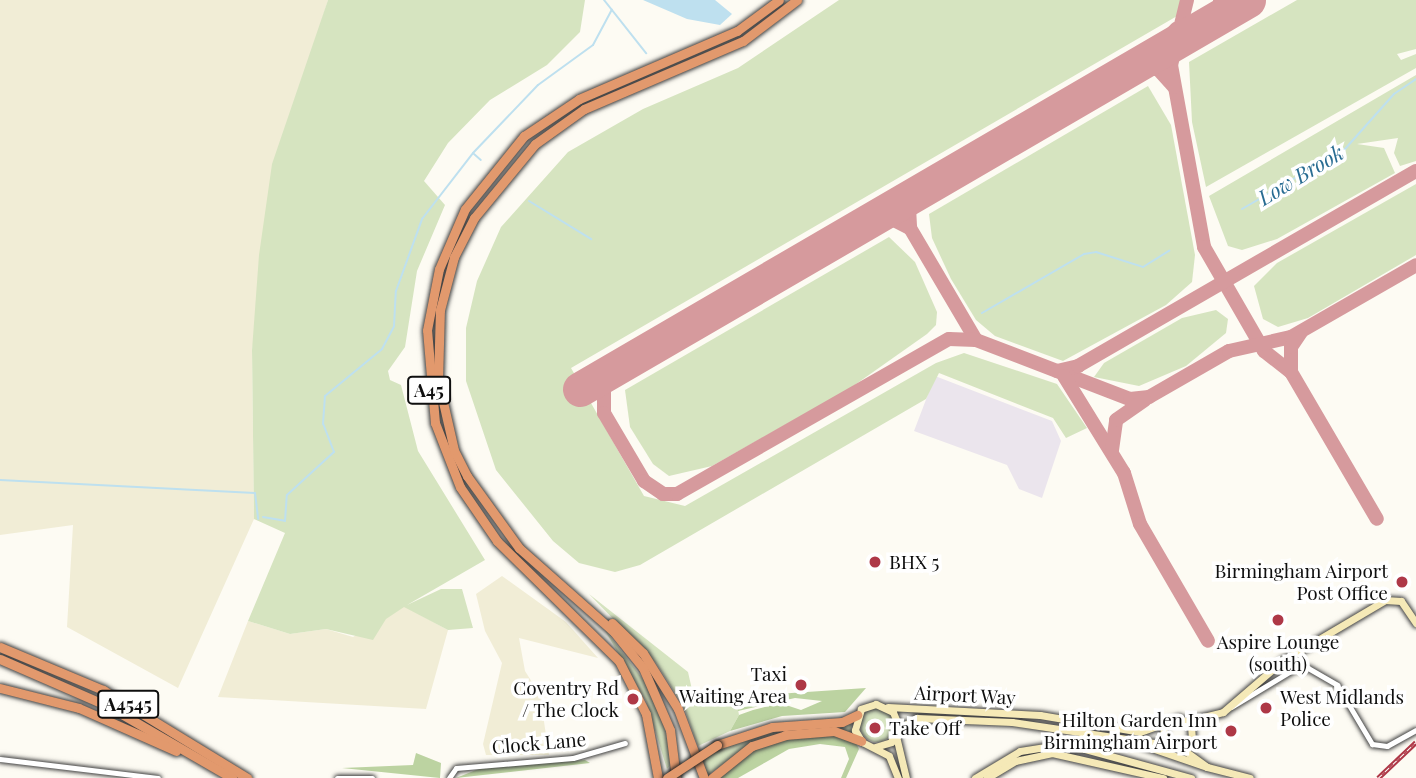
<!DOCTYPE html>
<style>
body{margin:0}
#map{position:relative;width:1416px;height:778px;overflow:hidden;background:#fdfbf3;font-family:"Playfair Display",serif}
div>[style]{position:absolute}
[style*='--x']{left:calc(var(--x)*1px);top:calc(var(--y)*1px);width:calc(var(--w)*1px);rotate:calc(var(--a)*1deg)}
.industrial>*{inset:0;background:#ebe5ed}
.farmland>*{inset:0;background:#f1edd6}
.green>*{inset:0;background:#d6e4c0}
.round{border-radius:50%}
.forest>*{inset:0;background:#bcd3a1}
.water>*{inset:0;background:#bee0ef}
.stream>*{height:2px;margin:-1px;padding:0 1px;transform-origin:1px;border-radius:1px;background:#bee0ef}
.taxiway>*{height:14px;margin:-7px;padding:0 7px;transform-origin:7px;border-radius:7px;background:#d69a9d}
.runway>*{height:35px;margin:-17.5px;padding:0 17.5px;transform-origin:17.5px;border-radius:17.5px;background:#d69a9d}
.roads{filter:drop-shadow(0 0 2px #424242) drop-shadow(0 0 2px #424242)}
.street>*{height:5px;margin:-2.5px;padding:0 2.5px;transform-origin:2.5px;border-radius:2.5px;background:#fff}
.secondary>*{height:7px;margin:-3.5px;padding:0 3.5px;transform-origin:3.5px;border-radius:3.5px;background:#f5e9b7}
.highway>*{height:9px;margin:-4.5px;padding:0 4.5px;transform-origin:4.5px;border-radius:4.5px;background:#e2996d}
.rail>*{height:4.5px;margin-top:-2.25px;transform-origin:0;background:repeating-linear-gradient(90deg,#fff 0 5px,#ae3847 0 10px);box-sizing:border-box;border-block:2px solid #ae3847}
.bridges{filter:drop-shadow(0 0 2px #202020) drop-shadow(0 0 2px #202020)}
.highway-bridge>*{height:9px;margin:-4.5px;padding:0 4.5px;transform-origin:4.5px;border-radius:4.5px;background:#e2996d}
.dots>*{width:19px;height:19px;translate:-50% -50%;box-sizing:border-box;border:4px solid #fff;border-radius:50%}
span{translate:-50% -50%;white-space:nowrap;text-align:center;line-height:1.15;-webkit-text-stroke:7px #fff;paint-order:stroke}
.shield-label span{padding:2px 5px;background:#fff;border:2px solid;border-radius:5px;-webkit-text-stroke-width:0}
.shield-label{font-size:18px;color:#0f0f0f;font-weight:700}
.poi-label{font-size:19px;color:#0f0f0f}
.left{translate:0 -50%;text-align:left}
.right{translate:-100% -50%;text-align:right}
.street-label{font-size:19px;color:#0f0f0f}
.water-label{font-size:21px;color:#286c92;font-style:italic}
</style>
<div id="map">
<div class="industrial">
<i style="clip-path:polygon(935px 376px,1052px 421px,1061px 441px,1042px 498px,1019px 489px,1007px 465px,914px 431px)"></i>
</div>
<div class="farmland">
<i style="clip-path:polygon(0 0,328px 0,303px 81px,252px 350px,254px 519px,178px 688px,67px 627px,73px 525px,0 535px)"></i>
<i style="clip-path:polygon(502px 576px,566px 622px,598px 658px,519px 638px,525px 671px,540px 695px,549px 755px,486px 755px,483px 744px,502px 663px,485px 631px,476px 594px)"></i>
<i style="clip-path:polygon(404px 606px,448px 630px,426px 709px,218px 697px,248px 621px,290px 634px,326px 629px,353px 637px)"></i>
</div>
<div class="green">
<i style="clip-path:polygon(328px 0,585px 0,580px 32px,547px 65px,490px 100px,448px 143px,424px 181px,445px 205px,417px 271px,405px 347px,388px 371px,390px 380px,401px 385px,418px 451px,485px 560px,407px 605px,441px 589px,462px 589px,473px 628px,448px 630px,404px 607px,386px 619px,373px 640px,326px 629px,290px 634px,248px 621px,285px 533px,254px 519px,252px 350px,259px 255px,272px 164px)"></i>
<i style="clip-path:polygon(839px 0,1182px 0,1184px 12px,571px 368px,644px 496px,685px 506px,936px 363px,964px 353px,1057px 384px,1087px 428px,1066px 438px,1053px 418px,939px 373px,926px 399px,640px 565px,615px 572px,579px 563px,553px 541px,496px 470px,466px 381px,466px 328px,477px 281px,501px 227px,568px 152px,643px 109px,738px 68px)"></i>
<i style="clip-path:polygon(1297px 0,1416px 0,1416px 49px,1397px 54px,1401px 60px,1416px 54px,1416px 68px,1206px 187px,1192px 122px,1189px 62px)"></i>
<i style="clip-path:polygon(1416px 75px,1416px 161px,1400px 166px,1394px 153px,1398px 138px,1357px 144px,1384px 148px,1395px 173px,1277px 239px,1242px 250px,1228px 246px,1209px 196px)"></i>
<i style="clip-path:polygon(1148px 86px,1171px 125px,1195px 255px,1192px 282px,1166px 305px,1063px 361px,995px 336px,976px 320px,951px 279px,932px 238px,929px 214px)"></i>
<i style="clip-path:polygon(1416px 184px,1416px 255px,1308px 318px,1278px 327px,1263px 319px,1254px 286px,1277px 263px)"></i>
<i style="clip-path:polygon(889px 237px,915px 262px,937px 312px,936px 325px,927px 334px,849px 389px,712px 466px,669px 476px,653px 464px,630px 427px,625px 390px)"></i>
<i style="clip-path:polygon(1216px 310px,1228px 319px,1226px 333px,1186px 366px,1139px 386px,1094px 377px,1104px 363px,1182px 318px)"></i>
<i style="clip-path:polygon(589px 594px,688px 672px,693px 694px,703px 702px,737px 704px,739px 715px,730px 731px,698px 746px,683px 705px,656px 663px)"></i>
<i style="clip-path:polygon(603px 627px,649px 687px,665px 730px,672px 763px,667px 769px,646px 701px)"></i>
<i class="round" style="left:860px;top:708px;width:34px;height:34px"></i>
<i style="clip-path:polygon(851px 722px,852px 733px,744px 748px,707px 776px,702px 758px,718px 748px,767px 731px)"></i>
</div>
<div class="forest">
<i style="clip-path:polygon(866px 688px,845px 712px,782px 716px,730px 731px,739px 715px,753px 710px,780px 703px,801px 710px,822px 701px,795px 698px,738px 711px,737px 704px,777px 694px)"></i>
<i style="clip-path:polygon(834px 734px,855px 741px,859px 749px,846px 778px,841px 778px,849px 759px,845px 747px,820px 744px,789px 749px,738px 778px,718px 778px,743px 756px,779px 739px)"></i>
<i style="clip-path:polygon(416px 753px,441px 763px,440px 778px,342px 768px,413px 765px)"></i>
<i style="clip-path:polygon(585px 760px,590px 763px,456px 778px,481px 768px)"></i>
</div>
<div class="water">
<i style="clip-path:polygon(643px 0,715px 0,732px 14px,720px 25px,687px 19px)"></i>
</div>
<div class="stream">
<i style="--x:604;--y:0;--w:68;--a:51.6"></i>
<i style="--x:474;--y:154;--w:9;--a:41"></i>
<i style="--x:529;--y:201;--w:73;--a:31.5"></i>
<i style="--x:1242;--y:209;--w:119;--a:-30.2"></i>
<i style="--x:1345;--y:149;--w:74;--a:-48.3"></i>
<i style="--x:1394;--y:94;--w:27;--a:-34"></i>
<i style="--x:982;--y:313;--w:118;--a:-30"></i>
<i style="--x:1084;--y:254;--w:12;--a:-9"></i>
<i style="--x:1096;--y:252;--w:49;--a:17.7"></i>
<i style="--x:1143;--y:267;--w:31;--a:-32"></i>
<i style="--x:0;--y:480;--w:255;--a:2.9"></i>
<i style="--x:255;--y:493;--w:26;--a:83"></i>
<i style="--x:263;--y:517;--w:22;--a:10"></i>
<i style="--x:285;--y:521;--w:26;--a:-86"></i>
<i style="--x:287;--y:495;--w:64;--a:-42.5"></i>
<i style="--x:334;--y:452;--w:30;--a:-111"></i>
<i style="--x:323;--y:424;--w:28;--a:-86"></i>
<i style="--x:325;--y:396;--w:74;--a:-39.5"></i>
<i style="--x:382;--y:349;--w:26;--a:-62"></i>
<i style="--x:394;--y:326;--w:35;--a:-87"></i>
<i style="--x:396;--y:291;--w:77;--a:-70.1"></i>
<i style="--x:422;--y:219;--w:83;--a:-52.3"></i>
<i style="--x:473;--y:153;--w:94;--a:-46.3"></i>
<i style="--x:538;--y:85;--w:68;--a:-36"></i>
<i style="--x:593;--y:45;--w:40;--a:-62"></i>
</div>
<div class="taxiway">
<i style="--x:1187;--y:0;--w:67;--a:103.8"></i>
<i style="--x:1171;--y:65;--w:185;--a:79.7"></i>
<i style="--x:1204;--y:247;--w:120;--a:60"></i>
<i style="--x:1264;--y:351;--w:34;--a:38"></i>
<i style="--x:1291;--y:372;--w:170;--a:59.7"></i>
<i style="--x:1220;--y:0;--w:23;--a:7"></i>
<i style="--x:1149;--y:58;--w:40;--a:-47"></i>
<i style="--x:1130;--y:69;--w:28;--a:0"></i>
<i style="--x:1158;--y:69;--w:24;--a:48"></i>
<i style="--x:918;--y:192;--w:17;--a:121"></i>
<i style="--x:909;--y:207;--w:21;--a:87"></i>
<i style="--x:910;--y:228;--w:130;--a:59.5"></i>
<i style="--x:976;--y:340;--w:165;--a:21"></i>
<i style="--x:1130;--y:399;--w:19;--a:-6"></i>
<i style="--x:1149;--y:397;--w:92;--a:-29.9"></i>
<i style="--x:1229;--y:351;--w:64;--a:-12.7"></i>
<i style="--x:1291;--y:337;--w:144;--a:-29.9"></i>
<i style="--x:867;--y:221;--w:23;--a:-7"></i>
<i style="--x:890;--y:218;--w:22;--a:27"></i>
<i style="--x:618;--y:367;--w:21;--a:133"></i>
<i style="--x:604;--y:382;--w:31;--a:90"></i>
<i style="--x:604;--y:413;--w:79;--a:59.5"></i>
<i style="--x:644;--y:481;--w:23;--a:34"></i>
<i style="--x:663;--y:494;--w:14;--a:0"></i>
<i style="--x:677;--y:494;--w:313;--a:-29.7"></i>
<i style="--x:949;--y:339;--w:27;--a:2"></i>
<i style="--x:1057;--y:371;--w:22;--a:-13"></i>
<i style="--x:1078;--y:366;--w:390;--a:-30"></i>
<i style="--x:1291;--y:372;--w:25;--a:-90"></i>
<i style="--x:1291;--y:347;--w:18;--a:-56"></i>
<i style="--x:1064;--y:376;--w:114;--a:58.3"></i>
<i style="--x:1124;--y:473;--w:53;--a:72.6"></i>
<i style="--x:1140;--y:524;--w:135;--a:59.8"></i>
<i style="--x:1112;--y:450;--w:30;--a:-82"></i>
<i style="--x:1116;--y:420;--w:35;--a:-35"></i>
</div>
<div class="runway">
<i style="--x:580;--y:389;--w:773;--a:-30.21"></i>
</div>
<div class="roads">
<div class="street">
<i style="--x:1231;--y:707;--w:74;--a:-31.1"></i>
<i style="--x:1294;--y:669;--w:14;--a:-4"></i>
<i style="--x:1308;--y:668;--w:34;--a:30"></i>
<i style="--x:1337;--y:685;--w:69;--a:59.3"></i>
<i style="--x:1372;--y:744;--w:15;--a:8"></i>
<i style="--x:1387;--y:746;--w:33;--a:-29"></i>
<i style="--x:0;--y:759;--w:159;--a:6.9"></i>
<i style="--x:337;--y:778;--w:35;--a:0"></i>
<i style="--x:449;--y:778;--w:12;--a:-55"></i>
<i style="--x:456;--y:768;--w:117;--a:-4.9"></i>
<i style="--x:573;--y:758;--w:54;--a:-16.1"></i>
</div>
<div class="secondary">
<i style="--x:888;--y:707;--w:152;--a:3"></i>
<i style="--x:1040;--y:715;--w:101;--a:9.6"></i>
<i style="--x:1140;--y:732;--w:41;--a:-19.7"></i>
<i style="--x:1179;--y:718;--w:14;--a:30"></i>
<i style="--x:1191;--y:725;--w:13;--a:86"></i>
<i style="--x:1192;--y:738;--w:15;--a:138"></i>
<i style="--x:1181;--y:748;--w:10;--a:-174"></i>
<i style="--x:1171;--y:747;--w:11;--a:-139"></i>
<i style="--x:1163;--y:740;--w:14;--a:-86"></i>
<i style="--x:1187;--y:721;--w:37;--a:-14"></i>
<i style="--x:1223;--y:712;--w:78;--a:-40.8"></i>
<i style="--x:1282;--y:661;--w:120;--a:-30.6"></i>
<i style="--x:1385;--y:600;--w:16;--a:4"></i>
<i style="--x:1401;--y:601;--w:27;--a:56"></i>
<i style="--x:898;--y:729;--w:22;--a:-30"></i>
<i style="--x:917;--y:718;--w:95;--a:2.4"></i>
<i style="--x:1012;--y:722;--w:157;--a:8.4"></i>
<i style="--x:896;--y:736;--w:43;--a:76.6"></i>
<i style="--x:1131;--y:741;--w:80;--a:18.9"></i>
<i style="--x:875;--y:747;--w:17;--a:-17"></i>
<i style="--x:891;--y:742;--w:19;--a:-69"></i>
<i style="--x:898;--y:724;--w:13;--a:-113"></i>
<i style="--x:893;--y:712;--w:19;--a:-155"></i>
<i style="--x:876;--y:704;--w:16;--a:162"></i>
<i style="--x:861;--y:709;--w:22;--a:106"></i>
<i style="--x:855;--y:730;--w:14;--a:60"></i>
<i style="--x:862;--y:742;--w:30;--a:27"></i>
<i style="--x:889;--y:756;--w:24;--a:68"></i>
<i style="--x:1181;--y:748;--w:32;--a:36"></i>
<i style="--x:1207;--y:767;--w:44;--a:14.3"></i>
<i style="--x:975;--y:778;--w:52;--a:-31"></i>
<i style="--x:1020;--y:751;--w:32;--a:-9"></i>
<i style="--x:1052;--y:746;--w:33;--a:5"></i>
<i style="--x:1085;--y:749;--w:110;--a:15.3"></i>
<i style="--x:987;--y:778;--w:33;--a:-31"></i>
<i style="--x:1015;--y:761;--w:38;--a:-12"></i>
<i style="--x:1052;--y:753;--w:114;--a:12.7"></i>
</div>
<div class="highway">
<i style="--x:612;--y:623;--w:43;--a:44.1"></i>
<i style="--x:643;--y:653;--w:66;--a:58"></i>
<i style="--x:678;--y:709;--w:74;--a:69.4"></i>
<i style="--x:0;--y:647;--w:112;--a:22.7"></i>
<i style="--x:103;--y:690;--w:169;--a:31.4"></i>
<i style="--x:0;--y:659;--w:116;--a:23.5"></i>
<i style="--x:106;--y:705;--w:146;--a:30.1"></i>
<i style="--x:0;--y:688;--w:81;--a:14.2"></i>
<i style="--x:79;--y:708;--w:106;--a:23.9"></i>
<i style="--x:717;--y:745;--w:58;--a:-18.1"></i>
<i style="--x:772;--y:727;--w:70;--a:-4.1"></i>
<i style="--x:842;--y:722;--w:17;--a:-25"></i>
<i style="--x:658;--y:778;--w:65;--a:-100.6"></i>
<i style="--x:646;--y:714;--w:59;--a:-117"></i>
<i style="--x:619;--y:661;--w:171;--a:-135.5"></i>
<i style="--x:497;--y:541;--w:65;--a:-124.4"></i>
<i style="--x:460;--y:487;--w:69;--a:-111.3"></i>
<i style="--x:435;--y:423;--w:93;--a:-94.9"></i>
<i style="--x:427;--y:330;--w:62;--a:-78.9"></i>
<i style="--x:439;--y:269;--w:65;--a:-66.6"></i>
<i style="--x:465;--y:209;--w:94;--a:-51.1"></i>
<i style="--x:524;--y:136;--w:66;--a:-33.9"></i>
<i style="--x:579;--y:99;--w:172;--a:-23.3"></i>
<i style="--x:737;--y:31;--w:52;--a:-36.4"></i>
<i style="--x:676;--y:778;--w:48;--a:-97.1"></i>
<i style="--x:670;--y:730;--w:68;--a:-113.5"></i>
<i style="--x:643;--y:668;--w:46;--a:-128.9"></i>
<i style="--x:614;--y:632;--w:127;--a:-138.5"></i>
<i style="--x:519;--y:548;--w:89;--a:-125.8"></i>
<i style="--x:467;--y:476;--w:29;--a:-117"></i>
<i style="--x:454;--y:450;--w:72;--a:-102.9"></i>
<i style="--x:438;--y:380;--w:70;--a:-88.4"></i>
<i style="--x:440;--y:310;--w:55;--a:-75.2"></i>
<i style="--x:454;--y:257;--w:44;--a:-62.9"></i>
<i style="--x:474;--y:218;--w:96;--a:-50.5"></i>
<i style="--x:535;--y:144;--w:60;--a:-35.5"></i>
<i style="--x:584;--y:109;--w:173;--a:-23.2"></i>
<i style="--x:743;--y:41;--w:68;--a:-37.2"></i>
<i style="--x:712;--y:778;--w:51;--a:-38.7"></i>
<i style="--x:752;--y:746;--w:35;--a:-18"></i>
<i style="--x:785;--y:735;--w:49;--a:-4.7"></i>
<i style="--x:834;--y:731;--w:29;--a:20"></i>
</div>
</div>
<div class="rail">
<i style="--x:1378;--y:778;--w:52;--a:-43.5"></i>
</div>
<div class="bridges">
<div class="highway-bridge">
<i style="--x:667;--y:778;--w:60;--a:-33.4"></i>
</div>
</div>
<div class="dots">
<i style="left:875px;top:562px;background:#ae3847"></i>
<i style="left:1402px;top:582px;background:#ae3847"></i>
<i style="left:1278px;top:620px;background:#ae3847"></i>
<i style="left:801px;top:685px;background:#ae3847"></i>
<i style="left:633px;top:699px;background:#ae3847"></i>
<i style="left:1266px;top:708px;background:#ae3847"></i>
<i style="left:875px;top:728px;background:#ae3847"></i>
<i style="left:1231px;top:731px;background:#ae3847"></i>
</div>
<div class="shield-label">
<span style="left:429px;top:390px">A45</span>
<span style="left:128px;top:704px">A4545</span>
</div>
<div class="poi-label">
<span class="left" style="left:889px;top:562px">BHX 5</span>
<span class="right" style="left:1388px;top:582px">Birmingham Airport<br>Post Office</span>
<span style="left:1278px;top:653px">Aspire Lounge<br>(south)</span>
<span class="right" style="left:787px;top:685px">Taxi<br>Waiting Area</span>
<span class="right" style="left:619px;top:699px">Coventry Rd<br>/ The Clock</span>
<span class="left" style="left:1280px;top:708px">West Midlands<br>Police</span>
<span class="right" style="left:1217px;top:731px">Hilton Garden Inn<br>Birmingham Airport</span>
<span class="left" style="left:889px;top:728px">Take Off</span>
</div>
<div class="street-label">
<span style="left:965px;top:695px;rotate:3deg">Airport Way</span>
<span style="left:539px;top:743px;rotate:-5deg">Clock Lane</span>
</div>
<div class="water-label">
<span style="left:1300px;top:174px;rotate:-31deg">Low Brook</span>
</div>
</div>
